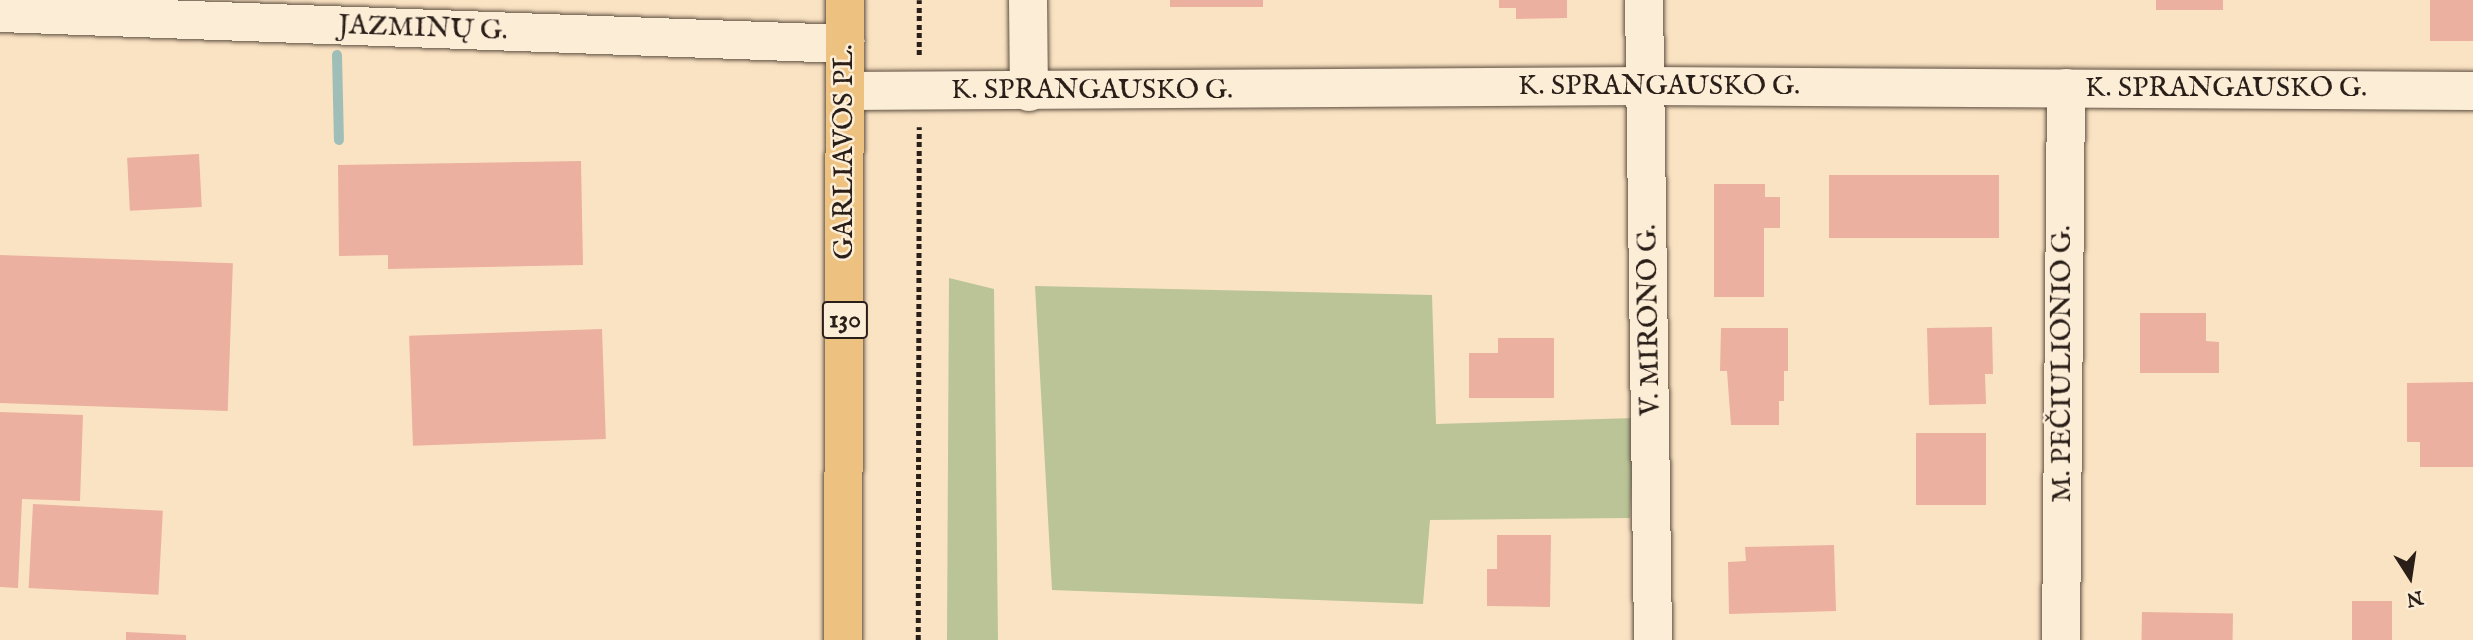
<!DOCTYPE html>
<meta charset="utf-8">
<style>
body{margin:0}
#map{position:relative;width:2473px;height:640px;overflow:hidden;background:#fae3c2;font-family:"IM FELL English",serif}
div>[style]{position:absolute}
[style*='--x']{left:calc(var(--x)*1px);top:calc(var(--y)*1px);width:calc(var(--w)*1px);rotate:calc(var(--a)*1deg)}
.green>*{inset:0;background:#bac497}
.stream>*{height:10px;margin:-5px;padding:0 5px;transform-origin:5px;border-radius:5px;background:#9fbeb7}
.building>*{inset:0;background:#ebb09f;transform-origin:0 0}
.path>*{height:4.5px;margin-top:-2.25px;transform-origin:0;background:repeating-linear-gradient(90deg,#2a1e18 0 5px,transparent 0 8.5px)}
.roads{filter:drop-shadow(0 0 2px #5e4f42) drop-shadow(0 0 2px #5e4f42)}
.street>*{height:38px;margin:-19px;padding:0 19px;transform-origin:19px;border-radius:19px;background:#fcedd7}
.primary>*{height:38px;margin:-19px;padding:0 19px;transform-origin:19px;border-radius:19px;background:#edc281}
span{translate:-50% -50%;white-space:nowrap;text-align:center;line-height:1.15;-webkit-text-stroke:5px #fcedd7;paint-order:stroke}
.shield-label span{padding:2px 5px;background:#fcedd7;border:2px solid;border-radius:5px;-webkit-text-stroke-width:0}
.shield-label{font-size:26px;color:#2a1e18;font-weight:700}
.street-label{font-size:28px;color:#2a1e18}
.north{position:absolute;left:2375px;top:542px;width:70px;height:70px;-webkit-text-stroke:5px #fcedd7;paint-order:stroke;rotate:168deg;font-size:19px;font-weight:700;line-height:28px;text-align:center;color:#2a1e18}
.north::after{content:'';display:block;margin:auto;width:24px;height:32px;background:#2a1e18;clip-path:polygon(50% 0,100% 100%,50% 72%,0 100%)}
</style>
<div id="map">
<div class="green">
<i style="clip-path:polygon(949px 278px,994px 289px,998px 640px,947px 640px)"></i>
<i style="clip-path:polygon(1035px 286px,1432px 295px,1436px 424px,1635px 418px,1630px 518px,1430px 520px,1423px 604px,1052px 590px)"></i>
</div>
<div class="stream">
<i style="--x:337;--y:55;--w:85;--a:88.7"></i>
</div>
<div class="building">
<i style="left:1170px;top:0;width:93px;height:7px"></i>
<i style="clip-path:polygon(1499px 0,1567px 0,1567px 18px,1516px 19px,1516px 8px,1499px 8px)"></i>
<i style="left:2156px;top:0;width:67px;height:10px"></i>
<i style="left:2430px;top:0;width:43px;height:41px"></i>
<i style="left:199px;top:154px;width:53px;height:72px;rotate:87deg"></i>
<i style="clip-path:polygon(581px 161px,583px 265px,388px 269px,388px 255px,339px 256px,338px 165px)"></i>
<i style="left:1999px;top:175px;width:63px;height:170px;rotate:90deg"></i>
<i style="clip-path:polygon(1714px 184px,1765px 184px,1765px 197px,1780px 197px,1780px 228px,1764px 228px,1764px 297px,1714px 297px)"></i>
<i style="left:0;top:255px;width:233px;height:148px;rotate:2deg"></i>
<i style="clip-path:polygon(2140px 313px,2206px 313px,2206px 341px,2219px 342px,2219px 373px,2140px 373px)"></i>
<i style="clip-path:polygon(1992px 327px,1993px 374px,1985px 374px,1986px 404px,1929px 405px,1927px 328px)"></i>
<i style="clip-path:polygon(1721px 328px,1788px 328px,1788px 371px,1784px 371px,1784px 401px,1779px 401px,1779px 425px,1731px 425px,1727px 371px,1720px 371px)"></i>
<i style="left:602px;top:329px;width:110px;height:193px;rotate:88deg"></i>
<i style="clip-path:polygon(1498px 338px,1554px 338px,1554px 398px,1469px 398px,1469px 353px,1498px 353px)"></i>
<i style="clip-path:polygon(2473px 382px,2473px 467px,2420px 467px,2420px 442px,2407px 442px,2407px 383px)"></i>
<i style="clip-path:polygon(0 412px,83px 415px,80px 501px,22px 499px,18px 588px,0 587px)"></i>
<i style="left:1916px;top:433px;width:70px;height:72px"></i>
<i style="left:33px;top:504px;width:130px;height:84px;rotate:3deg"></i>
<i style="clip-path:polygon(1497px 535px,1551px 535px,1550px 607px,1487px 606px,1487px 569px,1497px 569px)"></i>
<i style="clip-path:polygon(1834px 545px,1836px 611px,1729px 614px,1728px 562px,1746px 561px,1745px 547px)"></i>
<i style="left:2392px;top:601px;width:39px;height:40px;rotate:90deg"></i>
<i style="left:2142px;top:612px;width:91px;height:28px;rotate:1deg"></i>
<i style="clip-path:polygon(126px 632px,186px 635px,186px 640px,126px 640px)"></i>
</div>
<div class="path">
<i style="--x:919;--y:55;--w:55;--a:-90"></i>
<i style="--x:918;--y:640;--w:513;--a:-89.89"></i>
</div>
<div class="roads">
<div class="street">
<i style="--x:1028;--y:0;--w:92;--a:89.4"></i>
<i style="--x:1644;--y:0;--w:640;--a:89.19"></i>
<i style="--x:0;--y:13;--w:846;--a:2.1"></i>
<i style="--x:845;--y:91;--w:802;--a:-0.36"></i>
<i style="--x:1647;--y:86;--w:826;--a:0.35"></i>
<i style="--x:2061;--y:640;--w:552;--a:-89.48"></i>
</div>
<div class="primary">
<i style="--x:843;--y:640;--w:640;--a:-89.82"></i>
</div>
</div>
<div class="shield-label">
<span style="left:845px;top:320px">130</span>
</div>
<div class="street-label">
<span style="left:423px;top:29px;rotate:2deg">JAZMINŲ G.</span>
<span style="left:1659px;top:87px">K. SPRANGAUSKO G.</span>
<span style="left:2226px;top:89px">K. SPRANGAUSKO G.</span>
<span style="left:1092px;top:91px">K. SPRANGAUSKO G.</span>
<span style="left:845px;top:152px;rotate:-90deg">GARLIAVOS PL.</span>
<span style="left:1650px;top:320px;rotate:-91deg">V. MIRONO G.</span>
<span style="left:2063px;top:364px;rotate:-90deg">M. PEČIULIONIO G.</span>
</div>
<div class="north">N</div>
</div>
